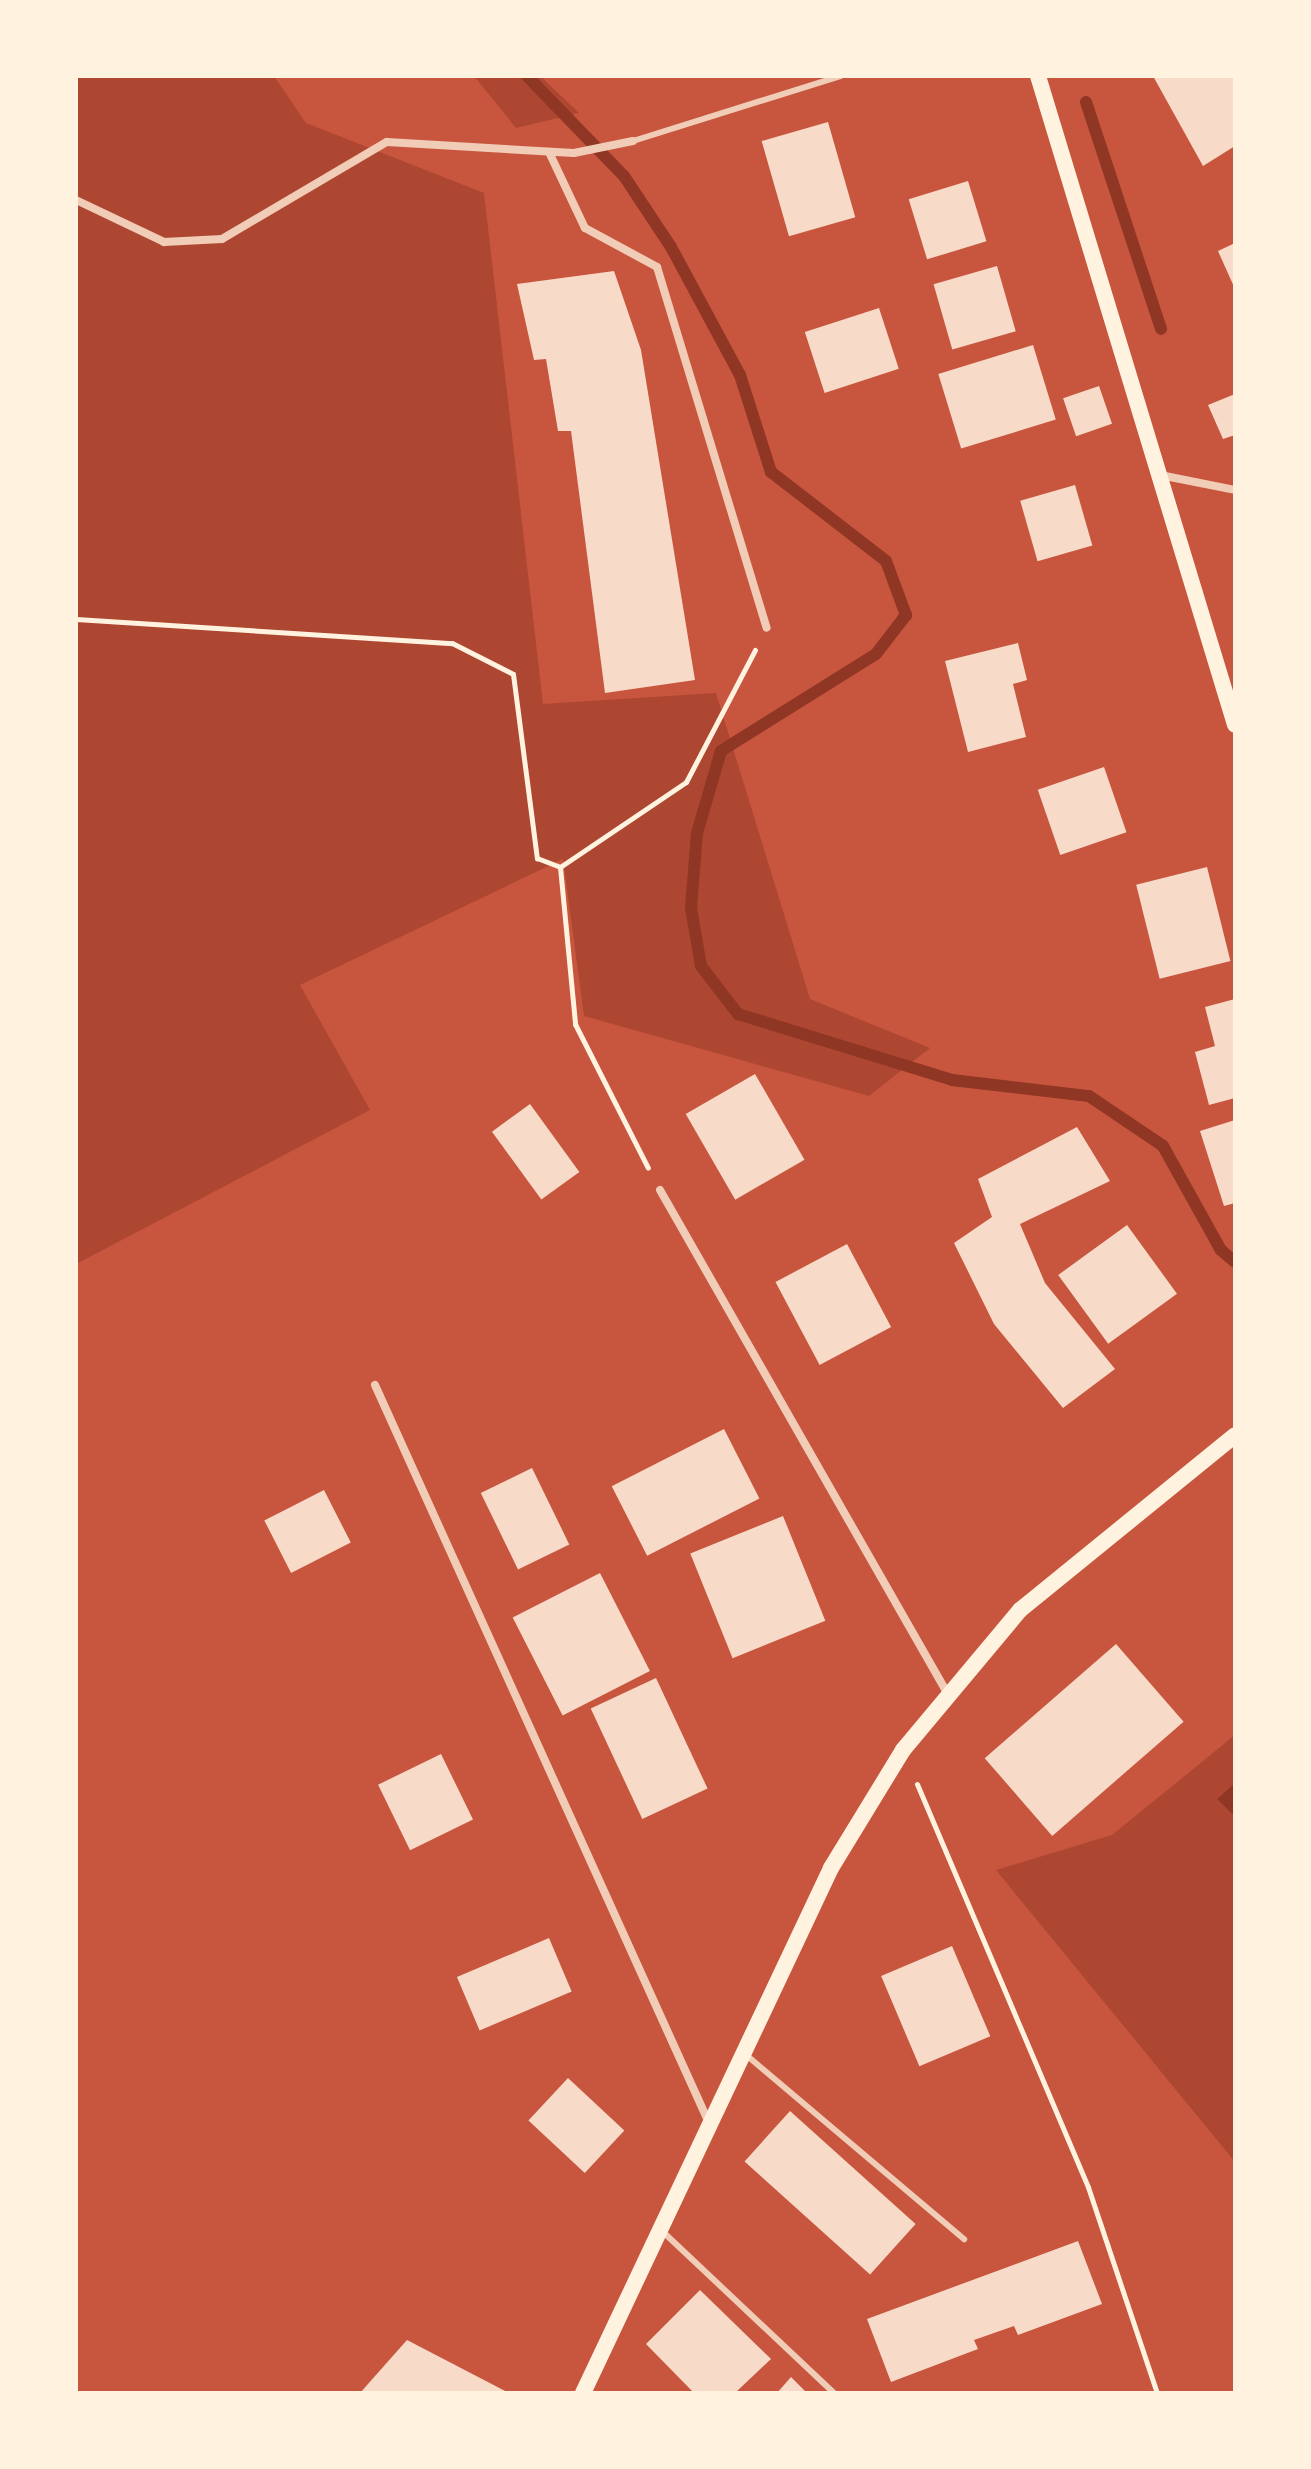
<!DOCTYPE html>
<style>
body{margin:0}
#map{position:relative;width:1311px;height:2469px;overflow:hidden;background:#c8553d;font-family:"Sofia Sans Condensed",sans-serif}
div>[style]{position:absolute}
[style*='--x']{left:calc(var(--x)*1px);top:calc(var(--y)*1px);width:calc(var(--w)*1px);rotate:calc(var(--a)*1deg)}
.green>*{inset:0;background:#ae4732}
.water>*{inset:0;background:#8f3625}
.stream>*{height:12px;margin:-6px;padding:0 6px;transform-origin:6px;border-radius:6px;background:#8f3625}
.building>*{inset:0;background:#f7dbc8;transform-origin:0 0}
.path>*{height:5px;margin:-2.5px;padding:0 2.5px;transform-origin:2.5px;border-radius:2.5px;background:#fff3e0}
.service>*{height:6px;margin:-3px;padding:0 3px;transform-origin:3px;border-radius:3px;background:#f1ccb7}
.minor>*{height:8px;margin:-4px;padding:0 4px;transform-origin:4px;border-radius:4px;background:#f1ccb7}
.secondary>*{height:16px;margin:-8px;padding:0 8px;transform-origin:8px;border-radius:8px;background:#fff3e0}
span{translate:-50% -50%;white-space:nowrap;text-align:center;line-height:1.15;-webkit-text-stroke:6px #fff3e0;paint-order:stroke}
.frame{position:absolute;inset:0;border:78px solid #fff3e0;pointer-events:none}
</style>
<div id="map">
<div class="green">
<i style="clip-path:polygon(76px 76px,274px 76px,306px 123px,484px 193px,543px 704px,716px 693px,810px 999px,930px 1048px,869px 1096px,584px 1016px,563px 859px,300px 985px,370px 1110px,76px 1264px)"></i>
<i style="clip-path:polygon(474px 76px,540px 76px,579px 113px,516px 128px)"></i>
<i style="clip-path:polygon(1235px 1735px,1235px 1783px,1217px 1799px,1235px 1817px,1235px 2162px,996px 1870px,1112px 1835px)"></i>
</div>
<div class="water">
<i style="clip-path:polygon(1235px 1783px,1235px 1817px,1217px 1799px)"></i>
</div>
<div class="stream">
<i style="--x:527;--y:76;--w:139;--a:45.9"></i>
<i style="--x:624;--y:176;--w:85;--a:56.5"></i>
<i style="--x:671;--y:247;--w:145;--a:61.7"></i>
<i style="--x:740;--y:375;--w:102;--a:72.3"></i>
<i style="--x:771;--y:472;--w:145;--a:37.7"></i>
<i style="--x:886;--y:561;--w:58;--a:69.7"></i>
<i style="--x:906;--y:615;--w:49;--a:127.6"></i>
<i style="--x:876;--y:654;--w:183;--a:148"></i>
<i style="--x:721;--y:751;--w:85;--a:106.3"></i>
<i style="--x:697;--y:833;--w:75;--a:94.6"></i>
<i style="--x:691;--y:908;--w:59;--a:80.2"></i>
<i style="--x:701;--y:966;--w:61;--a:52.4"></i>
<i style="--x:738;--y:1014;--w:224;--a:17.1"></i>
<i style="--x:952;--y:1080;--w:138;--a:6.7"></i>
<i style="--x:1089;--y:1096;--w:89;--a:34"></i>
<i style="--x:1163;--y:1146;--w:119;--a:60.9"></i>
<i style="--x:1221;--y:1250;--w:18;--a:41"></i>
<i style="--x:1086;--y:102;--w:239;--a:71.7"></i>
</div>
<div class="building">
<i style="clip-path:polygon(1153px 76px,1235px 76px,1235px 146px,1203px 166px)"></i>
<i style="left:828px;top:122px;width:99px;height:69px;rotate:74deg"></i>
<i style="left:968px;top:181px;width:63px;height:62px;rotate:73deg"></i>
<i style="clip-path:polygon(1235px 243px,1235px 289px,1218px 251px)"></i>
<i style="left:997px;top:266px;width:68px;height:66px;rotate:74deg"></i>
<i style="clip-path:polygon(614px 271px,641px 350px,695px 680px,605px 693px,571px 431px,558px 431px,546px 359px,534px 360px,517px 284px)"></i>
<i style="left:879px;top:308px;width:64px;height:78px;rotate:72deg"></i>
<i style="left:1033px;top:345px;width:78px;height:99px;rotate:73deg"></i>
<i style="left:1099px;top:386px;width:40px;height:38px;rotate:71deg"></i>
<i style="clip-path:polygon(1235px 394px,1235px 435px,1223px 439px,1208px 405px)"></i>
<i style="left:1075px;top:485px;width:63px;height:57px;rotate:74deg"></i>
<i style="clip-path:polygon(1018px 643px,1027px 680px,1013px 684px,1026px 737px,968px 752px,945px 661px)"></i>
<i style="left:1104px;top:767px;width:69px;height:70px;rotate:71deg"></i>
<i style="left:1207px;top:867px;width:97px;height:73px;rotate:76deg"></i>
<i style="clip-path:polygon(1235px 999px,1235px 1098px,1209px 1105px,1195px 1052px,1215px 1046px,1205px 1007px)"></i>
<i style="left:755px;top:1074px;width:99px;height:80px;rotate:60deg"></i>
<i style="left:530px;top:1104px;width:84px;height:47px;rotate:54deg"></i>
<i style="clip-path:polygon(1235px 1120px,1235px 1203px,1224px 1206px,1200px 1131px)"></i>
<i style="clip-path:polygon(1077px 1127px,1110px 1181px,1020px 1224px,1045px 1283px,1115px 1369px,1063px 1408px,994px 1324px,954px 1243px,992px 1217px,978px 1179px)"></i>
<i style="left:1127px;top:1225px;width:85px;height:85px;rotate:54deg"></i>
<i style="left:847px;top:1244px;width:94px;height:81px;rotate:62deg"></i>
<i style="left:724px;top:1429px;width:78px;height:126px;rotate:63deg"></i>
<i style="left:532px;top:1468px;width:85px;height:57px;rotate:64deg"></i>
<i style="left:324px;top:1490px;width:59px;height:67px;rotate:63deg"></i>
<i style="left:783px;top:1516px;width:113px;height:100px;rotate:68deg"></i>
<i style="left:600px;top:1573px;width:110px;height:98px;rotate:63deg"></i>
<i style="left:1116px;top:1644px;width:103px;height:174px;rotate:49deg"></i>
<i style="left:656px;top:1678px;width:122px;height:72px;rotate:65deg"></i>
<i style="left:441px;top:1754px;width:73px;height:70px;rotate:64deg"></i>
<i style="left:549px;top:1938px;width:58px;height:100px;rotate:67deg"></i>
<i style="left:952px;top:1946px;width:98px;height:77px;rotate:67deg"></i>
<i style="left:568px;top:2078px;width:77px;height:58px;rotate:43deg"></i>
<i style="left:790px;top:2111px;width:169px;height:68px;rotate:42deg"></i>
<i style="clip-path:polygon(1078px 2241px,1102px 2304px,1018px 2335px,1014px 2326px,974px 2340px,978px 2349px,891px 2382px,867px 2319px)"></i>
<i style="clip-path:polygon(700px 2290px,771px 2359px,735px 2393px,694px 2393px,646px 2344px)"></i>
<i style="clip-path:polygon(407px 2340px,509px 2393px,360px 2393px)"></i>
<i style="clip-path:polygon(791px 2377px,807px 2393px,777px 2393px)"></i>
</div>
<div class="path">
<i style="--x:76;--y:619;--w:377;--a:3.7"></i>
<i style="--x:452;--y:643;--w:68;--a:26.9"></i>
<i style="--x:513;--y:674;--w:186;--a:82.6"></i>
<i style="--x:537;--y:858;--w:25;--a:21"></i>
<i style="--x:560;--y:867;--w:158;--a:84.5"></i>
<i style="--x:575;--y:1024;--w:161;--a:63.1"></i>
<i style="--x:560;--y:867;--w:152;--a:-34"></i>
<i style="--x:686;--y:782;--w:149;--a:-62.4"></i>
<i style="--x:917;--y:1784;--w:438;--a:67"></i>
<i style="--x:1088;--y:2187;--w:217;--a:71.5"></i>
</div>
<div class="service">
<i style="--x:633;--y:141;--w:218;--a:-17.4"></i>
<i style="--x:745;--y:2054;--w:287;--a:40.2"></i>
<i style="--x:661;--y:2230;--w:238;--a:43.3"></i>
</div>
<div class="minor">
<i style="--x:549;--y:152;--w:84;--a:64.7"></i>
<i style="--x:585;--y:228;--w:82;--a:28.4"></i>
<i style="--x:657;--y:267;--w:377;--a:73.1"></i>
<i style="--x:76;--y:200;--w:98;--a:25.5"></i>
<i style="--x:164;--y:242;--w:58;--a:-3"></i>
<i style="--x:222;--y:239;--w:191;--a:-30.5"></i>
<i style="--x:387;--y:142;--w:187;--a:3.4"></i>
<i style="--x:574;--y:153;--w:60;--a:-11.5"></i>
<i style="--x:1165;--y:476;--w:71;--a:11.3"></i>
<i style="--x:660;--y:1190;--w:577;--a:60.28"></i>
<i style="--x:375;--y:1385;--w:810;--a:65.65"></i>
</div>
<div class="secondary">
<i style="--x:1038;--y:76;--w:678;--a:73.11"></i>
<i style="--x:583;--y:2393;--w:581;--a:-64.71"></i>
<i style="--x:831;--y:1868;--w:138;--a:-58.6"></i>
<i style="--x:903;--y:1750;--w:182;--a:-50.1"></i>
<i style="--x:1020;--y:1610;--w:277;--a:-39.1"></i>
</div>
<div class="frame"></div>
</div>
